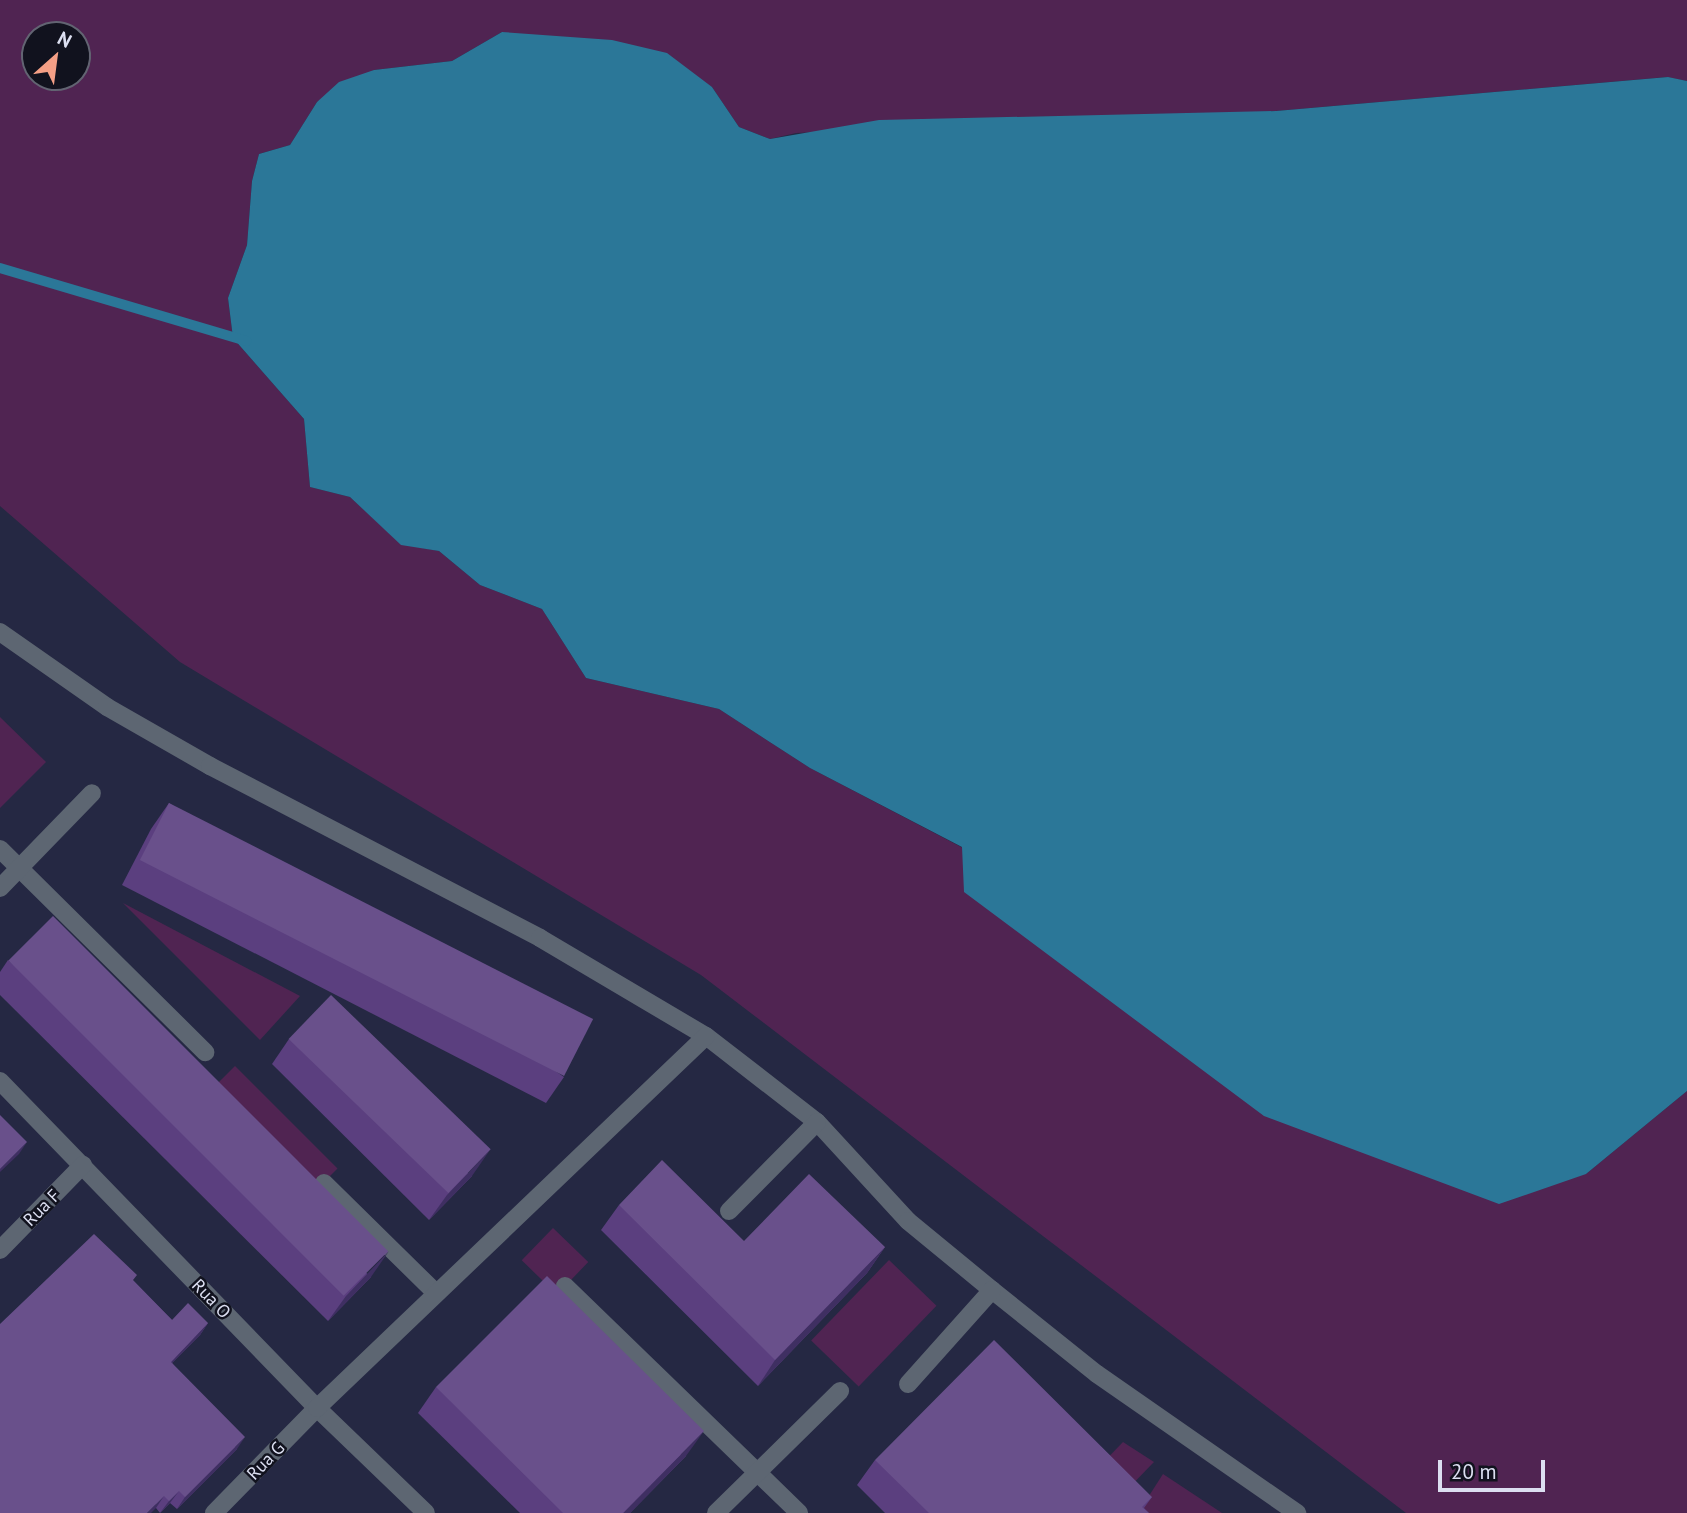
<!DOCTYPE html>
<style>
body{margin:0}
#map{position:relative;width:1687px;height:1513px;overflow:hidden;background:#252843;font-family:"PT Sans",sans-serif}
div>[style]{position:absolute}
[style*='--x']{left:calc(var(--x)*1px);top:calc(var(--y)*1px);width:calc(var(--w)*1px);rotate:calc(var(--a)*1deg)}
.green>*{inset:0;background:#502452;transform-origin:0 0}
.water>*{inset:0;background:#2b7798}
.stream>*{height:10px;margin:-5px;padding:0 5px;transform-origin:5px;border-radius:5px;background:#2b7798}
.minor>*{height:18px;margin:-9px;padding:0 9px;transform-origin:9px;border-radius:9px;background:#5d6672}
.wall>*{inset:0;background:#5b3f7f}
.shaded-wall>*{inset:0;background:#3f2f62}
.building>*{inset:0;background:#69508b;transform-origin:0 0}
span{translate:-50% -50%;white-space:nowrap;text-align:center;line-height:1.15;-webkit-text-stroke:5px #11121e;paint-order:stroke}
.street-label{font-size:18px;color:#dcdff1}
.north{position:absolute;left:21px;top:21px;width:70px;height:70px;box-sizing:border-box;background:#11121e;border:2px solid #626472;border-radius:50%;rotate:28deg;font-size:19px;font-weight:700;line-height:28px;text-align:center;color:#dcdff1}
.north::after{content:'';display:block;margin:auto;width:24px;height:32px;background:#f49f86;clip-path:polygon(50% 0,100% 100%,50% 72%,0 100%)}
.scale{position:absolute;left:1438px;top:1460px;width:107px;height:32px;box-sizing:border-box;border:4px solid #dcdff1;border-top:0;padding-left:9px;font-size:21px;line-height:24px;white-space:nowrap;color:#dcdff1;-webkit-text-stroke:5px #11121e;paint-order:stroke}
</style>
<div id="map">
<div class="green">
<i style="clip-path:polygon(evenodd,0 0,1687px 0,1687px 81px,1667px 77px,1276px 111px,796px 133px,770px 139px,739px 127px,712px 87px,502px 32px,452px 61px,374px 70px,317px 102px,290px 145px,259px 154px,252px 181px,247px 245px,228px 298px,233px 338px,304px 419px,310px 487px,350px 497px,401px 544px,439px 551px,480px 585px,542px 609px,586px 678px,719px 709px,810px 768px,1586px 1174px,1687px 1091px,1687px 1513px,1406px 1513px,701px 975px,180px 662px,0 506px,0 0,35px 35px,77px 35px,77px 77px,35px 77px,35px 35px)"></i>
<i style="clip-path:polygon(0 717px,46px 762px,0 808px)"></i>
<i style="clip-path:polygon(123px 903px,300px 996px,260px 1040px)"></i>
<i style="left:235px;top:1066px;width:145px;height:45px;rotate:45deg"></i>
<i style="left:553px;top:1228px;width:49px;height:45px;rotate:44deg"></i>
<i style="left:889px;top:1260px;width:66px;height:112px;rotate:44deg"></i>
<i style="clip-path:polygon(1123px 1442px,1154px 1462px,1122px 1495px,1095px 1471px)"></i>
<i style="clip-path:polygon(1163px 1474px,1222px 1513px,1138px 1513px)"></i>
</div>
<div class="water">
<i style="clip-path:polygon(502px 32px,612px 40px,667px 53px,712px 87px,739px 127px,770px 139px,879px 120px,1276px 111px,1668px 77px,1687px 81px,1687px 1091px,1586px 1174px,1499px 1204px,1264px 1116px,964px 892px,962px 847px,810px 768px,719px 709px,586px 678px,542px 609px,480px 585px,439px 551px,401px 545px,350px 497px,310px 487px,304px 419px,233px 338px,228px 298px,247px 245px,252px 181px,259px 154px,290px 145px,317px 102px,339px 82px,374px 70px,452px 61px)"></i>
</div>
<div class="stream">
<i style="--x:0;--y:268;--w:257;--a:16.5"></i>
</div>
<div class="minor">
<i style="--x:0;--y:632;--w:131;--a:35"></i>
<i style="--x:107;--y:707;--w:119;--a:29.8"></i>
<i style="--x:210;--y:766;--w:372;--a:27.5"></i>
<i style="--x:540;--y:938;--w:193;--a:30.6"></i>
<i style="--x:706;--y:1036;--w:140;--a:37.8"></i>
<i style="--x:817;--y:1122;--w:134;--a:47.4"></i>
<i style="--x:908;--y:1221;--w:109;--a:39.4"></i>
<i style="--x:992;--y:1290;--w:134;--a:38.7"></i>
<i style="--x:1097;--y:1374;--w:244;--a:34.8"></i>
<i style="--x:0;--y:849;--w:289;--a:44.7"></i>
<i style="--x:0;--y:888;--w:132;--a:-45.9"></i>
<i style="--x:0;--y:1081;--w:455;--a:45.9"></i>
<i style="--x:317;--y:1408;--w:151;--a:43.9"></i>
<i style="--x:324;--y:1183;--w:157;--a:44.5"></i>
<i style="--x:729;--y:1211;--w:125;--a:-45.3"></i>
<i style="--x:0;--y:1250;--w:119;--a:-45.7"></i>
<i style="--x:565;--y:1286;--w:326;--a:44.1"></i>
<i style="--x:908;--y:1384;--w:126;--a:-48.2"></i>
<i style="--x:214;--y:1513;--w:147;--a:-45.6"></i>
<i style="--x:317;--y:1408;--w:538;--a:-43.72"></i>
<i style="--x:716;--y:1513;--w:174;--a:-44.5"></i>
</div>
<div class="wall">
<i style="clip-path:polygon(169px 803px,564px 1077px,546px 1103px,122px 885px,151px 829px)"></i>
<i style="clip-path:polygon(8px 960px,371px 1277px,328px 1321px,0 995px,0 972px)"></i>
<i style="clip-path:polygon(289px 1039px,472px 1176px,429px 1220px,272px 1064px)"></i>
<i style="clip-path:polygon(619px 1205px,744px 1241px,885px 1247px,867px 1273px,758px 1386px,601px 1230px)"></i>
<i style="clip-path:polygon(133px 1281px,172px 1320px,208px 1323px,200px 1335px,172px 1363px,237px 1449px,177px 1509px,170px 1503px,160px 1513px,156px 1508px)"></i>
<i style="clip-path:polygon(436px 1387px,686px 1456px,630px 1513px,520px 1513px,418px 1413px)"></i>
<i style="clip-path:polygon(875px 1460px,1152px 1497px,1144px 1508px,1149px 1513px,885px 1513px,857px 1485px)"></i>
</div>
<div class="shaded-wall">
<i style="clip-path:polygon(27px 1142px,19px 1154px,0 1172px,0 1169px)"></i>
<i style="clip-path:polygon(490px 1150px,472px 1176px,429px 1220px,447px 1195px)"></i>
<i style="clip-path:polygon(885px 1247px,867px 1273px,758px 1386px,775px 1360px)"></i>
<i style="clip-path:polygon(389px 1251px,371px 1277px,328px 1321px,346px 1296px)"></i>
<i style="clip-path:polygon(208px 1323px,200px 1335px,162px 1373px,171px 1362px)"></i>
<i style="clip-path:polygon(704px 1431px,686px 1456px,630px 1513px,623px 1513px)"></i>
<i style="clip-path:polygon(245px 1437px,237px 1449px,177px 1509px,185px 1497px)"></i>
<i style="clip-path:polygon(179px 1491px,170px 1503px,160px 1513px,169px 1501px)"></i>
<i style="clip-path:polygon(164px 1496px,156px 1508px,151px 1513px,147px 1513px)"></i>
</div>
<div class="building">
<i style="left:169px;top:803px;width:476px;height:64px;rotate:27deg"></i>
<i style="left:53px;top:916px;width:474px;height:63px;rotate:45deg"></i>
<i style="left:331px;top:995px;width:222px;height:61px;rotate:44deg"></i>
<i style="clip-path:polygon(0 1115px,27px 1142px,0 1169px)"></i>
<i style="clip-path:polygon(662px 1160px,744px 1241px,809px 1174px,885px 1247px,775px 1360px,619px 1205px)"></i>
<i style="clip-path:polygon(94px 1234px,137px 1275px,133px 1280px,172px 1320px,188px 1303px,208px 1323px,171px 1362px,245px 1437px,185px 1497px,179px 1491px,169px 1501px,164px 1496px,147px 1513px,0 1513px,0 1324px)"></i>
<i style="clip-path:polygon(547px 1276px,704px 1431px,623px 1513px,563px 1513px,436px 1387px)"></i>
<i style="clip-path:polygon(994px 1340px,1152px 1497px,1142px 1507px,1149px 1513px,929px 1513px,875px 1460px)"></i>
</div>
<div class="street-label">
<span style="left:42px;top:1208px;rotate:-45deg">Rua F</span>
<span style="left:211px;top:1299px;rotate:46deg">Rua O</span>
<span style="left:266px;top:1461px;rotate:-46deg">Rua G</span>
</div>
<div class="north">N</div>
<div class="scale">20 m</div>
</div>
